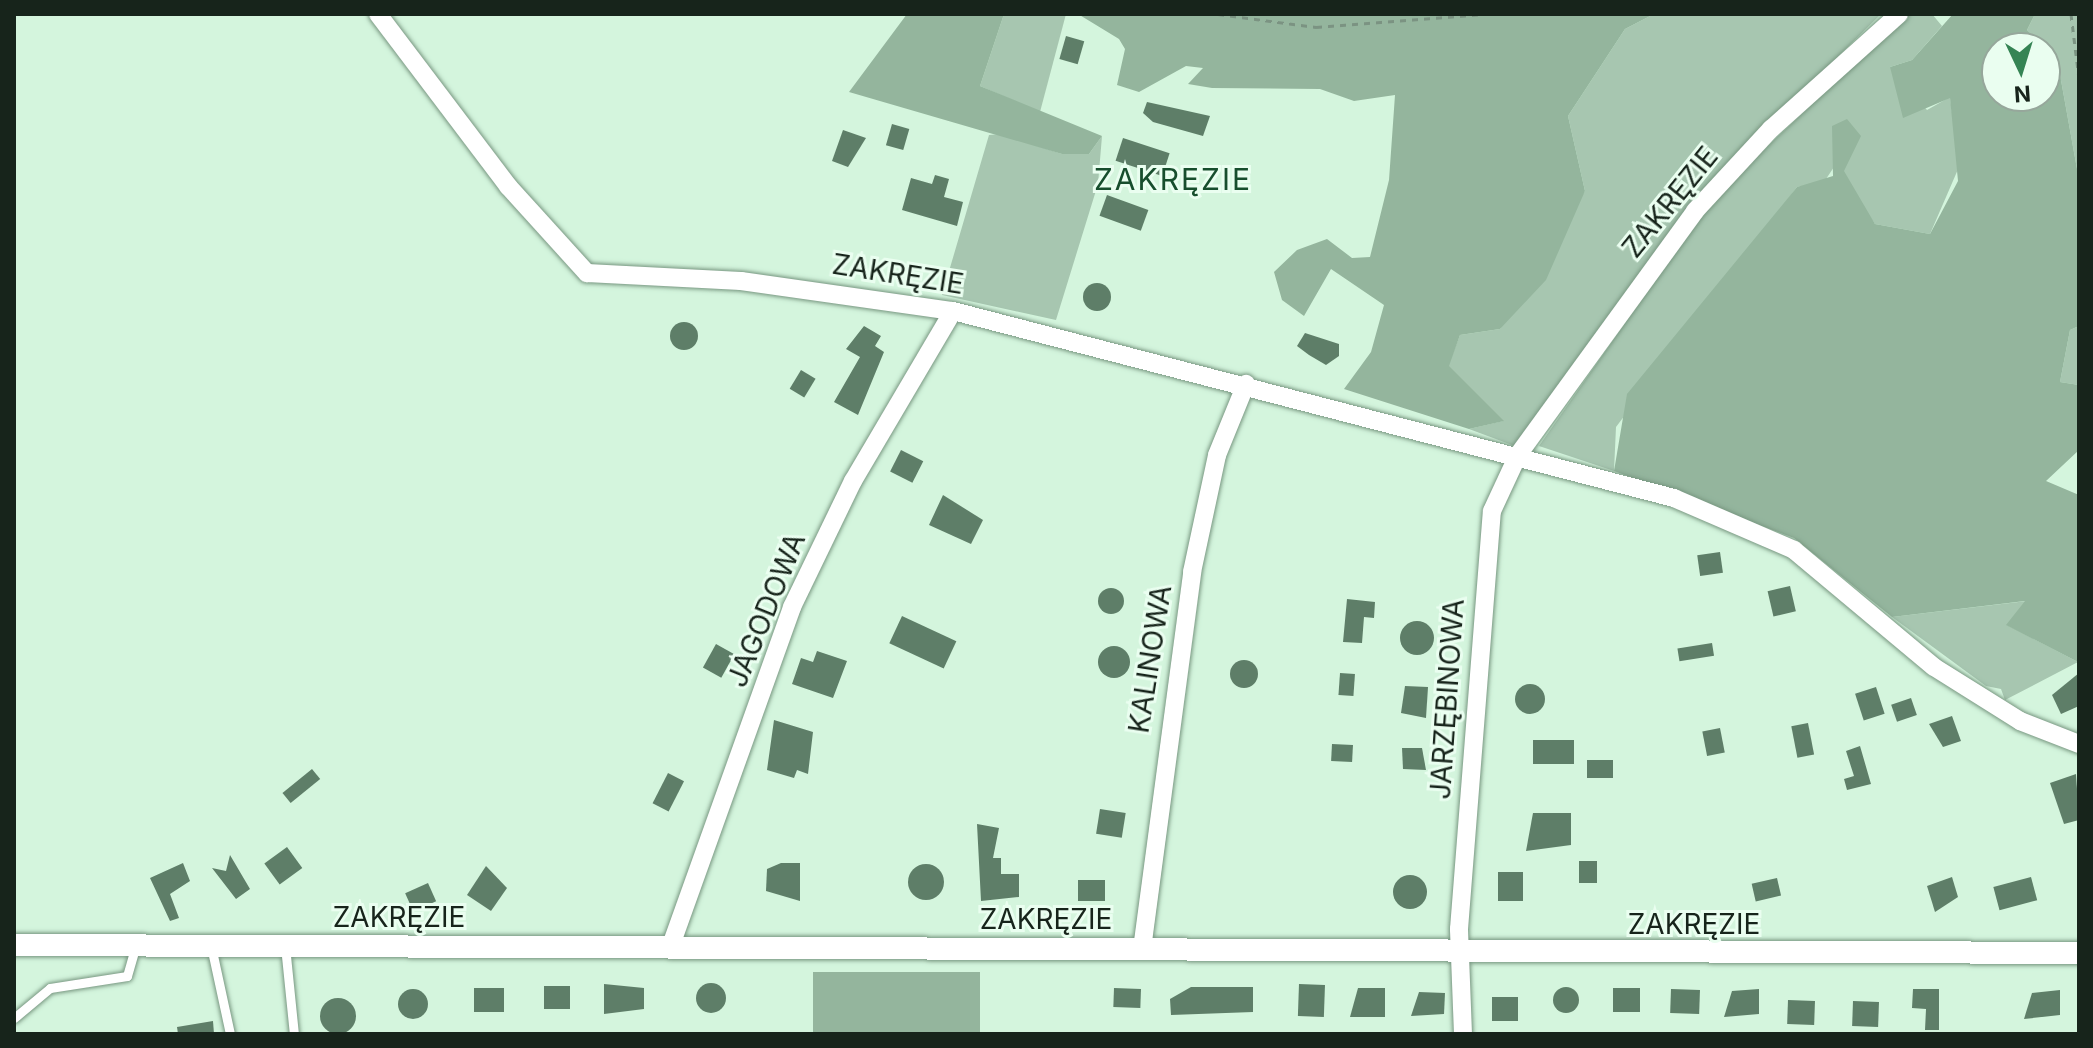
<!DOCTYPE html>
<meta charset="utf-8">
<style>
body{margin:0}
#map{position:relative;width:2093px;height:1048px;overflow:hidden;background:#d4f5dd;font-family:Inter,sans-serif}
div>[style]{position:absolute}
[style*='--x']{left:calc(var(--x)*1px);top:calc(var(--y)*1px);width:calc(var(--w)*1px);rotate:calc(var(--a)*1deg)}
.green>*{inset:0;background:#a7c6b0}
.forest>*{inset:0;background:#94b59d;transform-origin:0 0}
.building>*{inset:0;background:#5e7e68;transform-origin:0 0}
.round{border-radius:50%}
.path>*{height:3px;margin-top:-1.5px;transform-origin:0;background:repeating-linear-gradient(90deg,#7b9382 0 6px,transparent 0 12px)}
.roads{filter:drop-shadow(0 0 2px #789781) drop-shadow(0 0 2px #789781)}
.service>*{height:9px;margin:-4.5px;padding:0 4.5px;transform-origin:4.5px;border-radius:4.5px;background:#fff}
.minor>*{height:18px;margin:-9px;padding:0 9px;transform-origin:9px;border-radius:9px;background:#fff}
.tertiary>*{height:22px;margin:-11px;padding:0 11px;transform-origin:11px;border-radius:11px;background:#fff}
span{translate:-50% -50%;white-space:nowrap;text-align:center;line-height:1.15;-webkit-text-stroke:6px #eafef0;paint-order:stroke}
.street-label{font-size:28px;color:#17241b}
.neighbourhood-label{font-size:30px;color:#174e2d;letter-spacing:2px}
.frame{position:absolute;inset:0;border:16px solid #17241b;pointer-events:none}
.north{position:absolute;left:1981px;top:32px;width:80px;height:80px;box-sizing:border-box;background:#eafef0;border:2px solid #96a79b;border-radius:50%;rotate:176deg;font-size:22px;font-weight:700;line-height:32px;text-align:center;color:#17241b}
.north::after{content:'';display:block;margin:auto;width:28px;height:36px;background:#358454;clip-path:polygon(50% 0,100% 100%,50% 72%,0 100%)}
</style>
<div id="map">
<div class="green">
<i style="clip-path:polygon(1004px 14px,1066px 14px,1040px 112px,980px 86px)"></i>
<i style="clip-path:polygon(1654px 14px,1881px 14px,1696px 197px,1520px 448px,1469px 429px,1503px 421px,1448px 366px,1460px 335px,1500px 329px,1585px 191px,1568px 116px,1625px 29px)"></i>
<i style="clip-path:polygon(1907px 14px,1932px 14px,1942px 26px,1912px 60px,1890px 67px,1927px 110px,1950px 97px,1959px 167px,1930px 234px,1875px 224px,1834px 167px,1824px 182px,1797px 187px,1616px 427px,1614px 471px,1539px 446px,1712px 199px)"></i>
<i style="clip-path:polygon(2035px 14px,2079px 14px,2079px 180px,2057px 58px,2027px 30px)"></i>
<i style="clip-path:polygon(1001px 134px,1062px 154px,1089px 154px,1102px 136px,1098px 184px,1056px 320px,942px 295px,989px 135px)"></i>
<i style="clip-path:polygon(2079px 326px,2079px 385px,2060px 382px,2070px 330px)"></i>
<i style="clip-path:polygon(2027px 601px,2007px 625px,2078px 662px,2005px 700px,2001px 689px,1986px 686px,1892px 617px)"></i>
</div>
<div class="forest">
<i style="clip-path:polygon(907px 14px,1004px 14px,980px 86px,1102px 136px,1089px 154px,1062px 154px,849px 92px)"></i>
<i style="clip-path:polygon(1078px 14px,1654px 14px,1625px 29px,1568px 116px,1585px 191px,1546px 280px,1500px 329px,1460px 335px,1449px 366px,1504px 421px,1469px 429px,1344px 389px,1371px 352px,1384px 305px,1331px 269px,1304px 316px,1282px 300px,1274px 272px,1297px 250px,1327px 239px,1352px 258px,1370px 257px,1389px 180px,1395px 95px,1354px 101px,1320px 89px,1212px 88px,1188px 84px,1203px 68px,1186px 66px,1139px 92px,1117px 85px,1125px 49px,1119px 39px)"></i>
<i style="clip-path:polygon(evenodd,1953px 14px,2035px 14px,2027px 30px,2057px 58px,2079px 180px,2079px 326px,2070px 330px,2060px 382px,2079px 385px,2079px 450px,2046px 481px,2079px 495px,2078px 662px,2006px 625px,2025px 601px,1892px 617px,1794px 538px,1614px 471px,1627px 394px,1797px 187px,1833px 176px,1832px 126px,1847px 119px,1861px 136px,1844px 171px,1875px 224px,1930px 234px,1958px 181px,1950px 98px,1903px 118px,1890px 67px,1912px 60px,1953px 14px,1997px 48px,2045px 48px,2045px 96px,1997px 96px,1997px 48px)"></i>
<i style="left:813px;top:972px;width:167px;height:62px"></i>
</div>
<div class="building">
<i style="left:1066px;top:36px;width:19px;height:24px;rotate:16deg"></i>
<i style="clip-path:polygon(1147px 102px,1210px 116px,1203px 136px,1153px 122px,1143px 113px)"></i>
<i style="left:892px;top:124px;width:18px;height:22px;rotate:16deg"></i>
<i style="clip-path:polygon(843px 130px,866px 138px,848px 167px,832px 161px)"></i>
<i style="left:1123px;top:138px;width:49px;height:24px;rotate:18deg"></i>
<i style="clip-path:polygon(935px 175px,949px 179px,944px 197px,963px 202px,957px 226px,902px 210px,911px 178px,932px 184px)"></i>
<i style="left:1107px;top:195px;width:44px;height:22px;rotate:20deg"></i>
<i class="round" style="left:1083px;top:283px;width:28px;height:28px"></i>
<i class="round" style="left:670px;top:322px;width:28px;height:28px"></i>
<i style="clip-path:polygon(864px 326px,881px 336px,875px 346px,884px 352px,858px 415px,834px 402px,860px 357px,846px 349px)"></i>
<i style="clip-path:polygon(1305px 333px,1339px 344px,1339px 356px,1326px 365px,1309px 355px,1297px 346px)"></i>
<i style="left:801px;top:370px;width:17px;height:22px;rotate:31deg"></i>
<i style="left:901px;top:450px;width:25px;height:24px;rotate:27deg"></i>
<i style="clip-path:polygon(943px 495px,983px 520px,971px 544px,929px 525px)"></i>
<i style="left:1720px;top:552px;width:21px;height:23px;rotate:82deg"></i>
<i style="left:1790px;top:586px;width:26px;height:23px;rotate:77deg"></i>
<i class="round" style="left:1098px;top:588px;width:26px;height:26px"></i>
<i style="clip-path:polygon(1347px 599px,1375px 602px,1374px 618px,1364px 617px,1362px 643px,1343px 642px)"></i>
<i style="left:902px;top:616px;width:60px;height:30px;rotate:25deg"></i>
<i class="round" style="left:1400px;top:621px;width:34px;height:34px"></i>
<i style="left:1712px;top:643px;width:13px;height:35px;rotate:81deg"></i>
<i style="left:716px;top:644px;width:21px;height:27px;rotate:29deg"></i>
<i class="round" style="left:1098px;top:646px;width:32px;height:32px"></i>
<i style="clip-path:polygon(817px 651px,847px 661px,833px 698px,792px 684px,801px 658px,813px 662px)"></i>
<i class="round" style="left:1230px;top:660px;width:28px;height:28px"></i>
<i style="left:1340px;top:673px;width:15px;height:22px;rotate:4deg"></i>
<i style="clip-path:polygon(2079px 673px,2079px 706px,2061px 714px,2052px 695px)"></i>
<i class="round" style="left:1515px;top:684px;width:30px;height:30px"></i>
<i style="clip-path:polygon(1405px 686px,1428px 687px,1426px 718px,1401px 713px)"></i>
<i style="left:1876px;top:687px;width:28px;height:22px;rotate:72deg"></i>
<i style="left:1911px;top:698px;width:18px;height:21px;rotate:71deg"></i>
<i style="clip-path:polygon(1952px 716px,1961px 741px,1943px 747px,1929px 724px)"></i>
<i style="clip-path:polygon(774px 720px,813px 732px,808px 774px,797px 770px,794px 778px,767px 770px)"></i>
<i style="left:1808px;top:723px;width:32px;height:17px;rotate:79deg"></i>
<i style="left:1720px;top:728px;width:25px;height:18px;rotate:79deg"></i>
<i style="left:1574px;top:740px;width:24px;height:41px;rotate:90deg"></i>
<i style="left:1332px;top:744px;width:21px;height:17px;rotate:3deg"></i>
<i style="clip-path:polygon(1860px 746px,1871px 784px,1847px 790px,1844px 779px,1854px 776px,1846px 751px)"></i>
<i style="clip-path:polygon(1402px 748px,1422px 748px,1426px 770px,1403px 769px)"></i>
<i style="left:1587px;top:760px;width:26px;height:18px"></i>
<i style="left:312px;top:769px;width:13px;height:38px;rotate:51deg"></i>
<i style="left:668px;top:773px;width:18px;height:34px;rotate:27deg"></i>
<i style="clip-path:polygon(2076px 774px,2079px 820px,2064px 824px,2050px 783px)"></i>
<i style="left:1100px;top:809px;width:26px;height:25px;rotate:9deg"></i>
<i style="clip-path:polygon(1533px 813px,1571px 813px,1571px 845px,1526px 851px)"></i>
<i style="clip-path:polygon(977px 824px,999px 828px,993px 858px,1001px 858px,1001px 874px,1019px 874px,1019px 897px,981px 901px)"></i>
<i style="left:287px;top:847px;width:26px;height:28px;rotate:54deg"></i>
<i style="clip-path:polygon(230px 855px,250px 889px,236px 899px,212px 868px,226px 871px)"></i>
<i style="left:1579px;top:861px;width:18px;height:22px"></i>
<i style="clip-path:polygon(183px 863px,190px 881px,170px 894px,179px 918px,170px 921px,150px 878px)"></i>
<i style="clip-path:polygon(781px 863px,800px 863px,800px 901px,766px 891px,767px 869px)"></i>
<i class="round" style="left:908px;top:864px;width:36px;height:36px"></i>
<i style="clip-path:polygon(486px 866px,507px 888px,491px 911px,467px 895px)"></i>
<i style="left:1498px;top:872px;width:25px;height:29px"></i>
<i class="round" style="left:1393px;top:875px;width:34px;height:34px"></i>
<i style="clip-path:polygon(1952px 877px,1958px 897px,1935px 912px,1927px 886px)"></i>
<i style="left:2031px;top:877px;width:24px;height:39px;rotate:75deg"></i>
<i style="left:1777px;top:878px;width:18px;height:26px;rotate:77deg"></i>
<i style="left:1078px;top:880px;width:27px;height:21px"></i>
<i style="left:428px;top:883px;width:20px;height:25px;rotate:66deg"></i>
<i class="round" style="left:696px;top:983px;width:30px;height:30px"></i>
<i style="clip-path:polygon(604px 984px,644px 988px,644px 1009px,604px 1014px)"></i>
<i style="left:1299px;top:984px;width:26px;height:32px;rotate:2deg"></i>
<i style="left:544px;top:986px;width:26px;height:23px"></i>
<i class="round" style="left:1553px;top:987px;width:26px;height:26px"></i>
<i style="clip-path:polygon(1191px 987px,1253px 987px,1253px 1012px,1171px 1015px,1170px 999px)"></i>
<i style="left:474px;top:988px;width:30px;height:24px"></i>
<i style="left:1114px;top:988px;width:27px;height:19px;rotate:2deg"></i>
<i style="clip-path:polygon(1358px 988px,1385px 988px,1385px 1017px,1350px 1017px)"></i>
<i style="left:1613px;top:988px;width:27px;height:24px"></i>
<i style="left:1671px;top:989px;width:29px;height:24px;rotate:2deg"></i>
<i style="clip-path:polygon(1759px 989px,1759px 1014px,1724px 1017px,1732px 991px)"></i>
<i style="clip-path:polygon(1913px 989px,1939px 989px,1939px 1030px,1925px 1030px,1926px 1009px,1912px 1008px)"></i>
<i class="round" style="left:398px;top:989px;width:30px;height:30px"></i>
<i style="clip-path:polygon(2060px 990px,2060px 1015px,2024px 1019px,2032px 993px)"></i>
<i style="clip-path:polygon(1419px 992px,1445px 993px,1444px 1014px,1411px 1016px)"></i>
<i style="left:1492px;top:997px;width:26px;height:24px"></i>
<i class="round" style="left:320px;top:998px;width:36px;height:36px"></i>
<i style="left:1788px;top:1000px;width:27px;height:24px;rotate:2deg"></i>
<i style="left:1853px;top:1001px;width:26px;height:25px;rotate:2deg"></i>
<i style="clip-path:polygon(213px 1021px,214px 1034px,178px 1034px,177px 1027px)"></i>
</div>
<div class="path">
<i style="--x:1218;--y:14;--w:99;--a:7.6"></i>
<i style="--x:1316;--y:27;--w:169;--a:-4.4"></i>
<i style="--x:2071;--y:14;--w:64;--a:82.9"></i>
</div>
<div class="roads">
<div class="service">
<i style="--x:211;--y:946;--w:90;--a:77.8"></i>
<i style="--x:285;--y:946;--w:88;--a:84.2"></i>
<i style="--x:14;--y:1018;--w:47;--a:-39.8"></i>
<i style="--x:50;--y:988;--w:78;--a:-8.9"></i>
<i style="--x:127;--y:976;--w:32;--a:-74"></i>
</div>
<div class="minor">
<i style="--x:378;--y:14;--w:216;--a:52.9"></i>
<i style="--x:508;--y:186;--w:118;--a:47.8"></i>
<i style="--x:587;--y:273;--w:154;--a:3"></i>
<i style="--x:741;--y:281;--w:214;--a:8.1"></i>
<i style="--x:953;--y:311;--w:745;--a:14.54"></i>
<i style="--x:1674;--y:498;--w:131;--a:23.4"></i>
<i style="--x:1794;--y:550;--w:182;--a:39.9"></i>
<i style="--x:1934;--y:667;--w:102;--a:32.1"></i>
<i style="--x:2020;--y:721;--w:63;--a:21.3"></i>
<i style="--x:670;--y:948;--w:362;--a:-70.3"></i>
<i style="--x:792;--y:607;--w:140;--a:-64.2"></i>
<i style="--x:853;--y:481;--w:197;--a:-59.5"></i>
<i style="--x:1142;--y:949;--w:380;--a:-82.4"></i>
<i style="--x:1192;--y:572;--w:120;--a:-77.9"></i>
<i style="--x:1217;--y:455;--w:77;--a:-67.8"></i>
<i style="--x:1463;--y:1034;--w:105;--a:-92.2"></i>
<i style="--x:1459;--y:929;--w:419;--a:-85.5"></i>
<i style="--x:1492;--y:511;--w:62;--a:-65.1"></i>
<i style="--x:1518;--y:455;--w:301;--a:-54"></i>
<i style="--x:1695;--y:211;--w:112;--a:-47.2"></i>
<i style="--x:1771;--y:129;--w:172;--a:-41.9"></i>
</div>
<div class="tertiary">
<i style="--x:14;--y:945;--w:2065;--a:0.22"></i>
</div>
</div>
<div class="street-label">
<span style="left:1670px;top:202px;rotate:-51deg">ZAKRĘZIE</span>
<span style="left:898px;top:274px;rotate:9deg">ZAKRĘZIE</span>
<span style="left:766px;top:610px;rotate:-68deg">JAGODOWA</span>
<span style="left:1150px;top:659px;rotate:-81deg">KALINOWA</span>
<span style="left:1447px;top:699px;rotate:-86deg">JARZĘBINOWA</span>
<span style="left:399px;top:917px">ZAKRĘZIE</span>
<span style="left:1046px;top:919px">ZAKRĘZIE</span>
<span style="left:1694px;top:924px">ZAKRĘZIE</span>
</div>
<div class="neighbourhood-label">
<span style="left:1173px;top:179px">ZAKRĘZIE</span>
</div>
<div class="frame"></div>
<div class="north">N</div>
</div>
